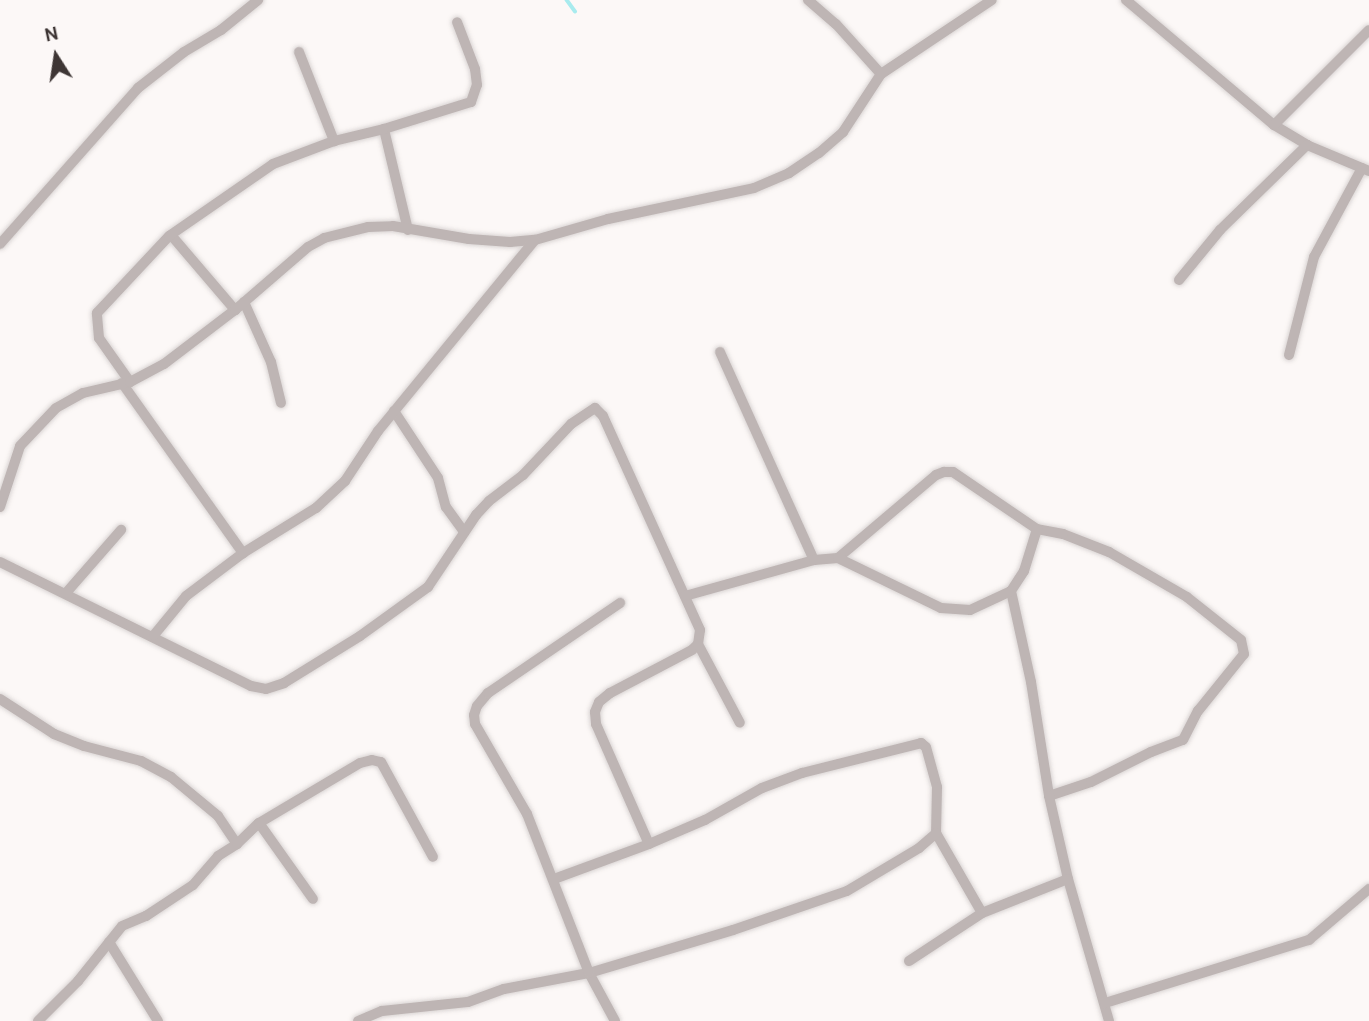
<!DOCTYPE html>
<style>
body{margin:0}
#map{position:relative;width:1369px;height:1021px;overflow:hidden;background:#fcf8f7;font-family:Overpass,sans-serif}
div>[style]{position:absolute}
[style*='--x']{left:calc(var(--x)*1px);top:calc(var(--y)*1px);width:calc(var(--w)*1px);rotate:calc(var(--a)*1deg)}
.stream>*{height:3.5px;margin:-1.75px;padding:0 1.75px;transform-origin:1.75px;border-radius:1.75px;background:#a8ebee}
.roads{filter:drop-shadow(0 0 2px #dad5d4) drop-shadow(0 0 2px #dad5d4)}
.street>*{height:10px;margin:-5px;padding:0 5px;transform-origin:5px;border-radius:5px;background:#beb5b4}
span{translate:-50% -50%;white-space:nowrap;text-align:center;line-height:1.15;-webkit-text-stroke:5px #fcf8f7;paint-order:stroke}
.north{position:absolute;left:21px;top:21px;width:70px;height:70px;-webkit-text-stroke:5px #fcf8f7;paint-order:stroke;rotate:348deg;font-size:19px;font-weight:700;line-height:28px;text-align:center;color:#3e3635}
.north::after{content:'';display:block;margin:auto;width:24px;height:32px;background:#3e3635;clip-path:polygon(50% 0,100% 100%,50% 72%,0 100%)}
</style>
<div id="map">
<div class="stream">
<i style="--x:567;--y:0;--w:14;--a:54"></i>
</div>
<div class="roads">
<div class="street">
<i style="--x:808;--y:0;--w:37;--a:41"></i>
<i style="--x:836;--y:24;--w:67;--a:48"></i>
<i style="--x:1126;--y:0;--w:194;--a:40.2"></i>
<i style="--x:1274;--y:125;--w:39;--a:31"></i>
<i style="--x:1307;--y:145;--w:67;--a:22.8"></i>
<i style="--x:299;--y:52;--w:96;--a:68.5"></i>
<i style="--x:1274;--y:125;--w:134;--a:-45"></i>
<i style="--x:408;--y:230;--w:104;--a:-103.4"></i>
<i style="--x:384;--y:129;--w:91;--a:-17.2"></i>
<i style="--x:471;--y:102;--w:18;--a:-71"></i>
<i style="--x:477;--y:85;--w:16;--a:-97"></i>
<i style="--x:475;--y:69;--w:50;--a:-111"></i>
<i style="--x:171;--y:235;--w:99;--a:49.5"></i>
<i style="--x:0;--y:244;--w:208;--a:-48.5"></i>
<i style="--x:138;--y:88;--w:58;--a:-38"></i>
<i style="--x:184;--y:52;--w:43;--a:-30.7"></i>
<i style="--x:221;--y:30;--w:48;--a:-39"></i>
<i style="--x:1179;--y:280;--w:65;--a:-50.6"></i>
<i style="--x:1220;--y:230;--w:122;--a:-44.3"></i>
<i style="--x:244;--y:302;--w:66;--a:65.8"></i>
<i style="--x:271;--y:362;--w:42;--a:76.3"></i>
<i style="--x:720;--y:352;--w:228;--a:65.7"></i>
<i style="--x:1289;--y:355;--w:101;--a:-75.7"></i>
<i style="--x:1314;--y:257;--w:101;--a:-61.7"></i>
<i style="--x:130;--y:382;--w:54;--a:-125.2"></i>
<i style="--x:99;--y:338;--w:25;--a:-95"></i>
<i style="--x:97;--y:313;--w:105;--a:-46.9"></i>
<i style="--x:169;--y:236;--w:126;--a:-34.7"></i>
<i style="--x:273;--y:164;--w:65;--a:-20.7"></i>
<i style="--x:334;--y:141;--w:51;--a:-13.5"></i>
<i style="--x:122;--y:383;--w:209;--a:54.6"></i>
<i style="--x:394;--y:411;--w:80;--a:56.7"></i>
<i style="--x:438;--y:478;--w:30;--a:75"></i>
<i style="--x:446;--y:507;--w:31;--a:54"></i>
<i style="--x:0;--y:507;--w:64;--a:-71.8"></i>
<i style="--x:20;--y:446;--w:52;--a:-46.5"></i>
<i style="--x:56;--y:408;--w:31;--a:-29"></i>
<i style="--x:83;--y:393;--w:48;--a:-13.2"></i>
<i style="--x:130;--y:382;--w:38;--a:-28"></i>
<i style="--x:164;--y:364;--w:89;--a:-37.3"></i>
<i style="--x:235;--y:310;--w:96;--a:-40.8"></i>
<i style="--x:308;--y:247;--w:18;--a:-29"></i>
<i style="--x:324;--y:238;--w:45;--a:-14"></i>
<i style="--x:368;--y:227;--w:25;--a:-2"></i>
<i style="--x:393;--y:226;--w:77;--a:9.7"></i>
<i style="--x:469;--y:239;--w:41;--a:4.2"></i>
<i style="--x:510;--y:242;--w:25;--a:-5"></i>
<i style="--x:535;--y:240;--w:76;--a:-16"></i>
<i style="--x:608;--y:219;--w:149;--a:-12"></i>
<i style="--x:754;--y:188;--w:38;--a:-23"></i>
<i style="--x:789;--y:173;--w:36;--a:-34"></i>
<i style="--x:819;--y:153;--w:32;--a:-41"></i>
<i style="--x:843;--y:132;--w:69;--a:-56.8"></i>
<i style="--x:881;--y:74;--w:133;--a:-33.7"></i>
<i style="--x:0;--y:562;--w:280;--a:26.3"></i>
<i style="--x:251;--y:686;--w:15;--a:11"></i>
<i style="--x:266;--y:689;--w:19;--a:-18"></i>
<i style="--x:284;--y:683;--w:89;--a:-31.7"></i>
<i style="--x:360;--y:636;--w:84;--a:-35.8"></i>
<i style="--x:428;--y:587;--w:87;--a:-56.3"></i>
<i style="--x:476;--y:515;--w:19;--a:-47"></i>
<i style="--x:489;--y:501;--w:43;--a:-37.4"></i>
<i style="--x:523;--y:475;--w:70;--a:-46.7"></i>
<i style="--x:571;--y:424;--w:29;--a:-34"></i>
<i style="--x:595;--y:408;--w:11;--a:45"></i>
<i style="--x:603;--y:416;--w:235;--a:65.6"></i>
<i style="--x:700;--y:630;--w:14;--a:98"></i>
<i style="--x:698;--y:644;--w:8;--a:135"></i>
<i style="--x:692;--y:650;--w:93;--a:152.3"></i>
<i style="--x:610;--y:693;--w:14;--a:141"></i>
<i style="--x:599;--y:702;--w:11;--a:112"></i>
<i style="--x:595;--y:712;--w:12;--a:85"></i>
<i style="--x:596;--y:724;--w:131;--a:66.2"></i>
<i style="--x:1011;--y:591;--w:93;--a:77.6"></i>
<i style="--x:1031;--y:682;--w:115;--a:81"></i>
<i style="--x:1049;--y:796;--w:44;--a:-18.4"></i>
<i style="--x:1091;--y:782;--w:67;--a:-26.6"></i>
<i style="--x:1151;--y:752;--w:34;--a:-21"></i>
<i style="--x:1183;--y:740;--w:33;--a:-63"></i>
<i style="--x:1198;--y:711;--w:73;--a:-51.1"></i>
<i style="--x:1244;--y:654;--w:14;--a:-102"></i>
<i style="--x:1241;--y:640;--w:69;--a:-141.5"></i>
<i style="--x:1187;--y:597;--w:90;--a:-150"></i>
<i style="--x:1109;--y:552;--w:49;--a:-158.6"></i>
<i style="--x:1063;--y:534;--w:26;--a:-169"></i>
<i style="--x:66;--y:593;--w:84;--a:-48.9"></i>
<i style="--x:685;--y:596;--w:134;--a:-15.6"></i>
<i style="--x:814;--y:560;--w:24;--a:-5"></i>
<i style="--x:838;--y:558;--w:128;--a:-40.3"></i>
<i style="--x:936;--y:475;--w:9;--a:-21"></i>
<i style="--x:944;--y:472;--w:9;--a:0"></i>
<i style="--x:953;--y:472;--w:102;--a:34.2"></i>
<i style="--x:1037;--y:529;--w:44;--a:107.2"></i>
<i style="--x:1024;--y:571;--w:24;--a:123"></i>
<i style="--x:1011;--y:591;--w:45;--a:155.1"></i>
<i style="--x:970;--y:610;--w:29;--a:-176"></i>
<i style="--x:941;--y:608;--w:114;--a:-154.1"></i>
<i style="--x:154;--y:635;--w:50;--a:-50.6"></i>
<i style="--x:186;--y:596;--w:71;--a:-37"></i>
<i style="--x:243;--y:553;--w:86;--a:-31.7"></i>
<i style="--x:316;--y:508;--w:40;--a:-43"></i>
<i style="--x:345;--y:481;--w:60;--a:-56.6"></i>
<i style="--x:378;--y:431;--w:247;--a:-50.6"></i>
<i style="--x:698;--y:644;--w:89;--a:62"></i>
<i style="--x:0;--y:699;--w:64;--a:32.9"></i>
<i style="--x:54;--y:734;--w:32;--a:22"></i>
<i style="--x:84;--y:746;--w:59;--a:14.7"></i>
<i style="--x:141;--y:761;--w:34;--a:28"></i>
<i style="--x:171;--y:777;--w:61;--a:39.7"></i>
<i style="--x:218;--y:816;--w:34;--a:56"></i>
<i style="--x:1049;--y:796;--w:85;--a:77.1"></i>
<i style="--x:1068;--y:879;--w:148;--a:73.9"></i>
<i style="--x:259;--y:823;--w:93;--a:54.6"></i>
<i style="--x:554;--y:879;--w:101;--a:-20.2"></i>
<i style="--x:649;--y:844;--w:61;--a:-23.2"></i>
<i style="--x:705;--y:820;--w:65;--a:-29.3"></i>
<i style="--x:762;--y:788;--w:43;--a:-20.6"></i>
<i style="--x:802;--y:773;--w:123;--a:-14.1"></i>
<i style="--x:921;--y:743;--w:6;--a:39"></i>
<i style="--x:926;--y:747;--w:41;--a:74.6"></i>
<i style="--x:937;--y:787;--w:46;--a:91.2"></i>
<i style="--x:936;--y:833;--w:92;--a:60.1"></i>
<i style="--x:109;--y:942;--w:93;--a:58.2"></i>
<i style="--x:909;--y:961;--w:87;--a:-33.3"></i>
<i style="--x:982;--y:913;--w:92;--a:-21.6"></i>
<i style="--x:1105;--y:1003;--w:214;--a:-17.2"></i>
<i style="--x:1309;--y:940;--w:79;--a:-40.4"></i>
<i style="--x:38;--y:1021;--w:57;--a:-45"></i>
<i style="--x:78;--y:981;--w:70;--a:-51.3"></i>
<i style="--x:122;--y:926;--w:26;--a:-23"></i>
<i style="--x:146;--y:916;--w:56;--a:-33.4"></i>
<i style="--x:193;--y:885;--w:38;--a:-49"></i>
<i style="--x:218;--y:856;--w:22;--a:-32"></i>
<i style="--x:237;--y:844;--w:30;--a:-44"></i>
<i style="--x:259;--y:823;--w:117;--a:-30.7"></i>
<i style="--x:360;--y:763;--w:12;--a:-14"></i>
<i style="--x:372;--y:760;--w:9;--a:13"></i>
<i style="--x:381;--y:762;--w:108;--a:61.3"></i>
<i style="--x:358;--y:1021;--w:26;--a:-23"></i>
<i style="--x:382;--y:1011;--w:86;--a:-6"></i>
<i style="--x:468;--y:1002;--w:38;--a:-20"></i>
<i style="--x:504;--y:989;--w:86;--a:-10.7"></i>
<i style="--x:589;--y:973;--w:150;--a:-16.6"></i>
<i style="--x:733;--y:930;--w:120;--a:-18.9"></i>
<i style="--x:847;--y:891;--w:84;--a:-30.8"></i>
<i style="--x:919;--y:848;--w:23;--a:-41"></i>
<i style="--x:615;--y:1021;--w:55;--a:-118.4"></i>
<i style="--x:589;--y:973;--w:171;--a:-111.3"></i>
<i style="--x:527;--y:814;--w:104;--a:-120"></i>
<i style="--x:475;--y:724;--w:9;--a:-96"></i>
<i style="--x:474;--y:715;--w:9;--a:-72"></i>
<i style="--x:477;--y:706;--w:17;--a:-50"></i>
<i style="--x:488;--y:693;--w:160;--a:-34.3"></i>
</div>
</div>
<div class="north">N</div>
</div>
